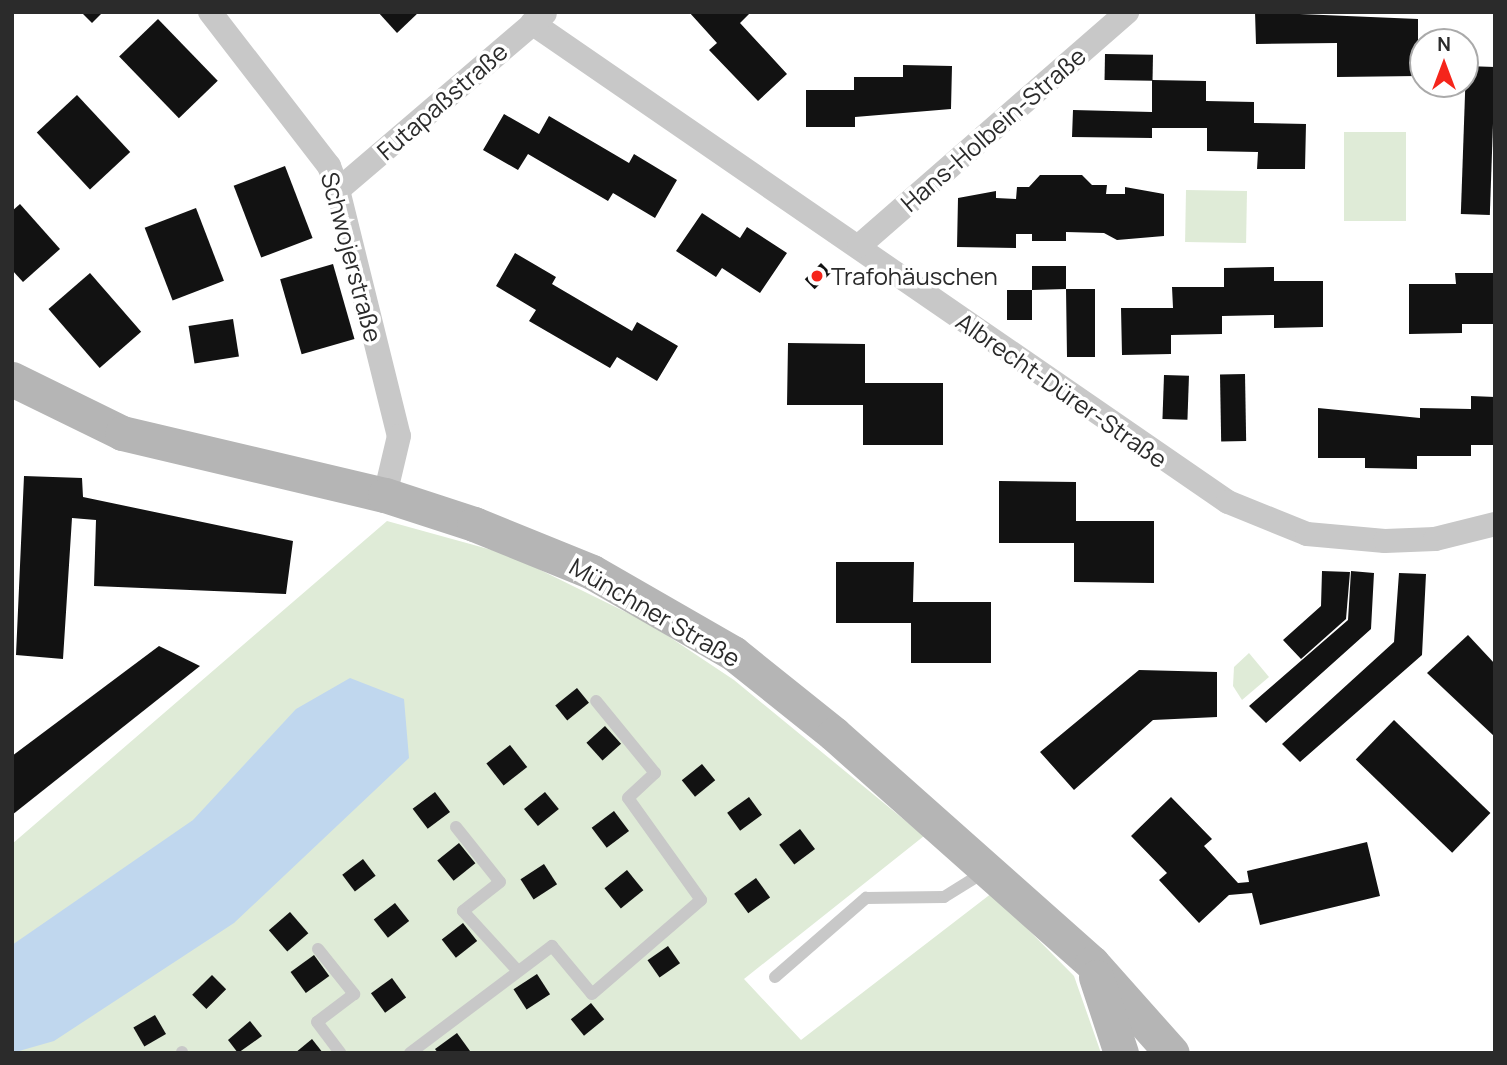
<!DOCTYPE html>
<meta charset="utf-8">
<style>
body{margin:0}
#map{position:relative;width:1507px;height:1065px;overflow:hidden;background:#fff;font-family:Manrope,sans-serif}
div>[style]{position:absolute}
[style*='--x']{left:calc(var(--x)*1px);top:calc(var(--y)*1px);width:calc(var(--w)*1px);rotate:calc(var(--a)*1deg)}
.green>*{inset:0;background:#dfebd7;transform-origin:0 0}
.water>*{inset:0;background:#c0d7ee}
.building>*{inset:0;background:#121212;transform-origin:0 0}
.lane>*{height:12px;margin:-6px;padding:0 6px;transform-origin:6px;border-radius:6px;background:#c8c8c8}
.street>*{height:24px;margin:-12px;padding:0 12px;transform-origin:12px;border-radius:12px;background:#c8c8c8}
.secondary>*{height:35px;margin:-17.5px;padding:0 17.5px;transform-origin:17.5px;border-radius:17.5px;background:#b5b5b5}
.dots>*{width:19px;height:19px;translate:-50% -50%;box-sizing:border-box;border:4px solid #fff;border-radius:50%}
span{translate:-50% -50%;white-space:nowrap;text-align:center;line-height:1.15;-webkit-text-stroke:7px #fff;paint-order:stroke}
.street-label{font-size:24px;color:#2b2b2b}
.poi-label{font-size:24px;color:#2b2b2b}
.left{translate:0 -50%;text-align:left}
.frame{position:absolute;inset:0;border:14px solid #2b2b2b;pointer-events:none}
.north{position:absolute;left:1409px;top:28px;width:70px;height:70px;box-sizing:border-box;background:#fff;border:2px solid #aaa;border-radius:50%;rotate:0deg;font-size:19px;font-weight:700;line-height:28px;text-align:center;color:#2b2b2b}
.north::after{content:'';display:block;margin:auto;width:24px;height:32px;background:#f5251b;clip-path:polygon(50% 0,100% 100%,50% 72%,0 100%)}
</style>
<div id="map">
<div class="green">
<i style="left:1344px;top:132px;width:62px;height:89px"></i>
<i style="left:1186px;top:190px;width:61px;height:52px;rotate:1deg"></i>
<i style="clip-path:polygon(387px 521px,510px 555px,650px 624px,734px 680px,924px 836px,744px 979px,801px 1040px,992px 893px,1074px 976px,1101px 1053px,12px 1053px,12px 844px)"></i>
<i style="clip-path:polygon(1249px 653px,1269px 677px,1242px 700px,1233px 686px,1234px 667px)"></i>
</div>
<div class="water">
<i style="clip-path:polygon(350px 678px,404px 699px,409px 758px,234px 923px,54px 1041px,12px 1053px,12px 945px,193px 820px,296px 709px)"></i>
</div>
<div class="building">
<i style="clip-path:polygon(81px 12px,103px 12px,92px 23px)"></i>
<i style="clip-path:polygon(378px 12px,419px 12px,397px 33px)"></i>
<i style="clip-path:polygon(689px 12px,751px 12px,740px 23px,787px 74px,758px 101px,709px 50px,717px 43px)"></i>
<i style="clip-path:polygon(1255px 12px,1418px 19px,1418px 76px,1337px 77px,1337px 43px,1256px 44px)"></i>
<i style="left:158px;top:19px;width:86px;height:54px;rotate:46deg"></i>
<i style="left:1105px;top:54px;width:48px;height:26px;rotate:1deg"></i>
<i style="clip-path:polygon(903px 65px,952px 66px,951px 109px,855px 117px,855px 127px,806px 127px,806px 90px,854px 90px,854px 77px,903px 77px)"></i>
<i style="left:1466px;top:66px;width:29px;height:148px;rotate:2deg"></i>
<i style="clip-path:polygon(1152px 80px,1206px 81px,1206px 101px,1254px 102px,1254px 123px,1306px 124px,1305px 169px,1257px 169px,1258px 152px,1207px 151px,1207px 128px,1152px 128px,1152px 138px,1072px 137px,1073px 110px,1152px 112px)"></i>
<i style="left:77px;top:95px;width:78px;height:55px;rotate:47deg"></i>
<i style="clip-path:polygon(504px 114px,539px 134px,549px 116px,629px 163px,634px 154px,677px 180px,655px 218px,613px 193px,608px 201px,528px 154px,518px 170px,483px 150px)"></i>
<i style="left:285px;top:166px;width:77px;height:55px;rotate:69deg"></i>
<i style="clip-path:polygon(1040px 175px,1082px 175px,1092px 185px,1107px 185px,1106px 194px,1125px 194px,1125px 187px,1164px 194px,1164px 236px,1117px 240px,1104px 233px,1066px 232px,1066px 241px,1032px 241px,1032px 234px,1016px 234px,1016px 248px,957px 247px,958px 198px,996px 191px,996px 198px,1016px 199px,1017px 187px,1029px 187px)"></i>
<i style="clip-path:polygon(20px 204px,60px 249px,23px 282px,12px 270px,12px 211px)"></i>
<i style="left:196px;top:208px;width:78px;height:55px;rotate:69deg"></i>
<i style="clip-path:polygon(702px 213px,740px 238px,747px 227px,787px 253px,760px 293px,722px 268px,716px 277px,676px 251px)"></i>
<i style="clip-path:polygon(515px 253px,556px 277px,552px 284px,632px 331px,637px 322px,678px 346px,657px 381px,617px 357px,610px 368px,529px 321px,536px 310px,496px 286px)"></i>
<i style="left:821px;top:263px;width:14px;height:23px;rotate:45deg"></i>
<i style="left:333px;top:264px;width:78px;height:55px;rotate:74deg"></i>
<i style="clip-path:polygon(1032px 266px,1066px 266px,1066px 289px,1095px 289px,1095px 357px,1067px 357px,1066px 289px,1032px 290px)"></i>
<i style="clip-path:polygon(1274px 267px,1274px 281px,1323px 281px,1323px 327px,1274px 328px,1274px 315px,1222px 316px,1222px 334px,1171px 335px,1171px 354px,1122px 355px,1121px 308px,1173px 308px,1172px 287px,1224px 287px,1224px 268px)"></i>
<i style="left:90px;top:273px;width:78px;height:55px;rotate:49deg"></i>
<i style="clip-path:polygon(1455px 273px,1495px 273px,1495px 324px,1462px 324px,1462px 333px,1409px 334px,1409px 284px,1456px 284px)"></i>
<i style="left:1007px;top:290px;width:25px;height:30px"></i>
<i style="left:233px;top:319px;width:38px;height:45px;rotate:81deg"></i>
<i style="clip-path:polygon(788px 343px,865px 344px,865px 383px,943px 383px,943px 445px,863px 445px,863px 405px,787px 405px)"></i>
<i style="left:1245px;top:374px;width:67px;height:25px;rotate:89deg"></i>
<i style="left:1164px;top:375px;width:25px;height:44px;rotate:2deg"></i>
<i style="clip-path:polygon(1471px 396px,1495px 397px,1495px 445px,1471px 445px,1471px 456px,1417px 456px,1417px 469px,1365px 468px,1365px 458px,1318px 458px,1318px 408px,1420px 418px,1420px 408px,1471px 409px)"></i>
<i style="clip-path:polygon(24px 476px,82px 478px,83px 497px,293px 541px,286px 594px,94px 586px,96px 520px,72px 518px,63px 659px,16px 655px)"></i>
<i style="clip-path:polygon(999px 481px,1076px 482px,1076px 521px,1154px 521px,1154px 583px,1074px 582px,1074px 543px,999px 543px)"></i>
<i style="clip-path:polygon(836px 562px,914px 562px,913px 602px,991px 602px,991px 663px,911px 663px,911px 623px,836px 623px)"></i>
<i style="clip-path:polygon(1322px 571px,1350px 572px,1346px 619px,1301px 659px,1283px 640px,1321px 606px)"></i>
<i style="clip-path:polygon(1351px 571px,1374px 573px,1371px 629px,1266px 723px,1249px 706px,1348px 620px)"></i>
<i style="clip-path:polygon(1399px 573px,1426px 574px,1422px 655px,1300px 762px,1282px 744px,1394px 642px)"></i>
<i style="clip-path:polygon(1468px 635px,1495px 664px,1495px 737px,1427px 673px)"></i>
<i style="clip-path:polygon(159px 646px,200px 666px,12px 815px,12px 756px)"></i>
<i style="clip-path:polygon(1139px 670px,1217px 672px,1217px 717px,1153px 720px,1074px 790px,1040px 752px)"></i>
<i style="left:577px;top:688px;width:19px;height:28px;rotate:51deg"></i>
<i style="left:1394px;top:720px;width:134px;height:55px;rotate:44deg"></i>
<i style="left:605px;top:726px;width:24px;height:25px;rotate:48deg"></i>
<i style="left:510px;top:745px;width:28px;height:30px;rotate:52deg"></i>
<i style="left:702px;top:764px;width:21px;height:26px;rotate:51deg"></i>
<i style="left:435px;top:792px;width:25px;height:28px;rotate:53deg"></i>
<i style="left:545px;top:792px;width:22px;height:27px;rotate:51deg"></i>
<i style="left:749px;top:797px;width:22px;height:27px;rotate:54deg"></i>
<i style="clip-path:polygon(1171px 797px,1212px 839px,1204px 846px,1238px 883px,1249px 882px,1247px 871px,1367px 842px,1380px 896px,1260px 925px,1252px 893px,1229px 895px,1199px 923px,1159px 880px,1167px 873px,1131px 836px)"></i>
<i style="left:614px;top:811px;width:25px;height:28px;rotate:53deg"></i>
<i style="left:800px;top:829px;width:25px;height:26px;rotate:53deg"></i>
<i style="left:459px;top:843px;width:26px;height:28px;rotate:51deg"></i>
<i style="left:363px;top:859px;width:21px;height:26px;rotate:53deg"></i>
<i style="left:544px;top:864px;width:24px;height:28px;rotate:57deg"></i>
<i style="left:627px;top:870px;width:26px;height:29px;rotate:51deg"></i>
<i style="left:756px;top:878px;width:24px;height:27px;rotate:54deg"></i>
<i style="left:395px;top:903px;width:23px;height:27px;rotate:52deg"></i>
<i style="left:290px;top:912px;width:28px;height:28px;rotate:49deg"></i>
<i style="left:463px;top:923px;width:23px;height:27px;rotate:52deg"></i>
<i style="left:668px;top:946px;width:21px;height:25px;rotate:55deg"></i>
<i style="left:314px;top:955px;width:26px;height:29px;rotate:54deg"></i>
<i style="left:537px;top:974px;width:24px;height:28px;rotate:57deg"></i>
<i style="left:212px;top:975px;width:20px;height:28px;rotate:45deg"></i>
<i style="left:392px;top:978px;width:24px;height:26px;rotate:54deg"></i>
<i style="left:591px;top:1003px;width:21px;height:26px;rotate:51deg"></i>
<i style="left:155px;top:1015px;width:22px;height:25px;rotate:60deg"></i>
<i style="clip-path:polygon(250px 1021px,262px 1036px,238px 1053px,228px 1040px)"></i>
<i style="clip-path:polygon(457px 1033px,470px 1051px,438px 1053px,435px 1049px)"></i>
<i style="clip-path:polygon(312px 1039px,323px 1053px,295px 1053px)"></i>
</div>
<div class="lane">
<i style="--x:456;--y:827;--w:70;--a:51.3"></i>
<i style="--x:500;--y:882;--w:47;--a:141.9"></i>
<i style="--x:463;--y:911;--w:81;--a:47.5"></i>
<i style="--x:318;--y:949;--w:58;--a:51.3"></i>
<i style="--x:354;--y:994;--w:46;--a:142.9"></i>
<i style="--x:317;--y:1022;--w:39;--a:53"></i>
<i style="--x:775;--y:977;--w:121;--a:-41"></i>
<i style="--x:866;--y:898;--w:78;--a:-0.7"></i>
<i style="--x:944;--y:897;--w:49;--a:-31.8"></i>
<i style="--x:182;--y:1052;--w:1;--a:90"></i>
<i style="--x:410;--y:1053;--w:178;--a:-37"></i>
<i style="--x:552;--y:946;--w:62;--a:50.2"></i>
<i style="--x:592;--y:994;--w:144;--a:-40.8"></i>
<i style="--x:701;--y:900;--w:125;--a:-125.6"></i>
<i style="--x:628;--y:798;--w:37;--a:-43"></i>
<i style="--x:655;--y:773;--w:93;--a:-129.3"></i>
</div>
<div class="street">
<i style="--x:210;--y:12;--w:195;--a:52.3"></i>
<i style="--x:329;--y:166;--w:26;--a:69"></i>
<i style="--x:338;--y:190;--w:253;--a:76.1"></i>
<i style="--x:399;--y:436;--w:61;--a:103.3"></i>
<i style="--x:532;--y:23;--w:845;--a:34.54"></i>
<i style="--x:1228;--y:502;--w:85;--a:22.1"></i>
<i style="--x:1307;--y:534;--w:78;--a:5.1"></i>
<i style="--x:1385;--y:541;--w:50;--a:-2.3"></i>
<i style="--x:1435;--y:539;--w:62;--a:-14"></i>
<i style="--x:338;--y:190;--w:272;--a:-40.5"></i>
<i style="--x:859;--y:246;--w:356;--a:-41.1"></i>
</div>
<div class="secondary">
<i style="--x:12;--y:379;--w:123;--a:26.1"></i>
<i style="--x:122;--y:433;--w:270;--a:13.3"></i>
<i style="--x:385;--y:495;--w:94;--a:18"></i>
<i style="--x:474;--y:524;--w:127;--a:22.1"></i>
<i style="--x:592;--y:572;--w:163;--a:29.9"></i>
<i style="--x:733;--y:653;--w:129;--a:38.7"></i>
<i style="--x:834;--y:734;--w:345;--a:41.6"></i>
<i style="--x:1092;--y:963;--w:120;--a:48.4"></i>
<i style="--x:1096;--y:977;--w:80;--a:71.8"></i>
</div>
<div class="dots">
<i style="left:817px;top:276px;background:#f5251b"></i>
</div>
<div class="street-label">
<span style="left:442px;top:101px;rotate:-41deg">Futapaßstraße</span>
<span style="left:993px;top:129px;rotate:-41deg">Hans-Holbein-Straße</span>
<span style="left:352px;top:257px;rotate:75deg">Schwojerstraße</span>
<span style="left:1062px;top:390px;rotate:35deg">Albrecht-Dürer-Straße</span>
<span style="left:655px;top:612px;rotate:30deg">Münchner Straße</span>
</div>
<div class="poi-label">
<span class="left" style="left:831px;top:276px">Trafohäuschen</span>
</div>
<div class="frame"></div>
<div class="north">N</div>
</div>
